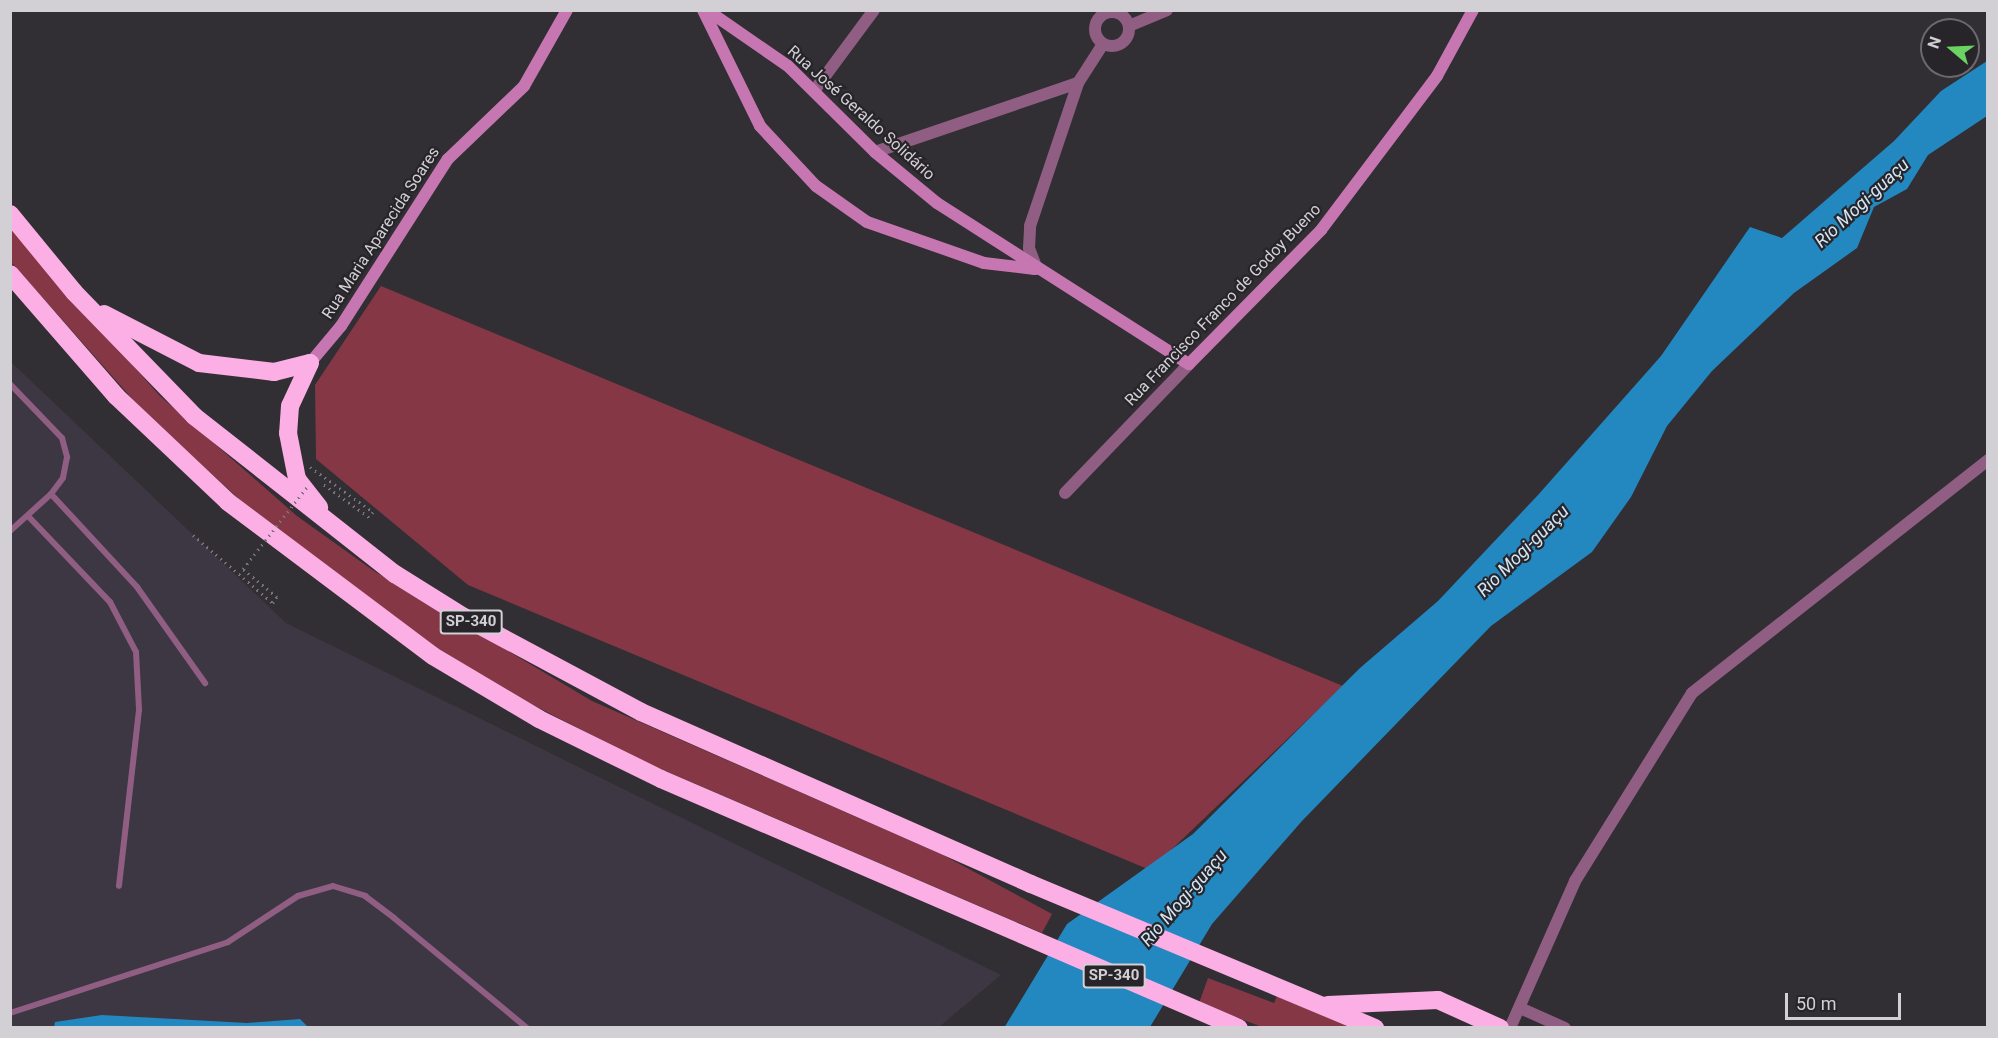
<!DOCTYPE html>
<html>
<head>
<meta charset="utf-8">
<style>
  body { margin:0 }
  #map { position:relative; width:1998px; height:1038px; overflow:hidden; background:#312e34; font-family:Roboto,sans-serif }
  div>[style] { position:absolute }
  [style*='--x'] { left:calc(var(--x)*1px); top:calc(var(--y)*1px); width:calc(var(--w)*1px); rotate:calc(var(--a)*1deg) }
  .built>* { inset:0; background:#3c3742 }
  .green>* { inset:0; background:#853746 }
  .water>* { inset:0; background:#2387c0 }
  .path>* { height:3px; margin-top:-1.5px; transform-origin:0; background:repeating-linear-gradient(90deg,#78757b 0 1.5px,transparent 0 6px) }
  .lane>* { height:6px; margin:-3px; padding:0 3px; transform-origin:3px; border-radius:3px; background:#905e82 }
  .street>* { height:12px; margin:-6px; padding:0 6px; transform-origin:6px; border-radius:6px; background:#905e82 }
  .street>.ring { margin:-6px; padding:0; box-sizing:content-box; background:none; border:12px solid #905e82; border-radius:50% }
  .secondary>* { height:12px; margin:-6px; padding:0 6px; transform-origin:6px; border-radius:6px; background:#c676b0 }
  .highway>* { height:18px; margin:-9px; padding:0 9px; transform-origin:9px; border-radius:9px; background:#fbafe5 }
  .path-bridge>* { height:3px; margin-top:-1.5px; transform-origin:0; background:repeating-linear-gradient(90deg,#78757b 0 1.5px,transparent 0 6px) }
  span { translate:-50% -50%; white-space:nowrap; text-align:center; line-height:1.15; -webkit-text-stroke:4.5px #27252a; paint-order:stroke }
  .shield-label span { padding:2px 4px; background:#27252a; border:2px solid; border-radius:4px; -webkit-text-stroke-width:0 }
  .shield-label { font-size:15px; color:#d2d0d4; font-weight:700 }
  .street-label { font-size:16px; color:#d2d0d4 }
  .water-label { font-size:18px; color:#d1e6f6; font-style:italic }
  .frame { position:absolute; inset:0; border:12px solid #d2d0d4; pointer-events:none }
  .north { position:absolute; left:1920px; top:18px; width:60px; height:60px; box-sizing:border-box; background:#27252a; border:2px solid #6b696e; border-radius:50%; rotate:289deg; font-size:16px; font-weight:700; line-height:24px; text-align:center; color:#d2d0d4 }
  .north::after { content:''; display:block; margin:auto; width:21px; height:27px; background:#6bd363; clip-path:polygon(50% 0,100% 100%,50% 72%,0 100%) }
  .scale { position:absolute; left:1785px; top:993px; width:116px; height:27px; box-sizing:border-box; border:3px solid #d2d0d4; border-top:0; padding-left:8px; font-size:18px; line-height:21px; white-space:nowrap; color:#d2d0d4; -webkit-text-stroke:4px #27252a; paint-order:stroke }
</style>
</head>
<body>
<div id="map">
  <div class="built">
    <i style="clip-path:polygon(10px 361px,286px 623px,1001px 975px,939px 1027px,11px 1027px)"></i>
  </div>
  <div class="green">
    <i style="clip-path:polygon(10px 228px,160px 396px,297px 516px,374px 571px,592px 701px,943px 855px,1052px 914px,1042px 933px,640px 760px,504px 690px,426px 641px,251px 510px,144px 412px,11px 262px)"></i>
    <i style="clip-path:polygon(381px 286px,1343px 686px,1150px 870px,468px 585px,316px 459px,315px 385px)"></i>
    <i style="clip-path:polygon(1208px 978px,1274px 1003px,1277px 996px,1355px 1027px,1262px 1027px,1199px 1003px)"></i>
  </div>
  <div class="water">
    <i style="clip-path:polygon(1987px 61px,1987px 116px,1928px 155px,1907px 189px,1874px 207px,1857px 248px,1794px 293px,1712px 371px,1667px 426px,1631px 497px,1592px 552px,1491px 626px,1302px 821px,1212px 924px,1150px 1027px,1004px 1028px,1067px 924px,1193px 834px,1360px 668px,1438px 601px,1538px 495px,1661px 356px,1750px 227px,1782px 238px,1894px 141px,1941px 91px)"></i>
    <i style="clip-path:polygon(102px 1015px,247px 1023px,300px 1019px,308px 1027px,54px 1027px,55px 1022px)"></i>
  </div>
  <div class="path">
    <i style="--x:310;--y:467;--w:77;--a:35.5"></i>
    <i style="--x:373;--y:512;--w:6;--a:129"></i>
    <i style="--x:369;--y:517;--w:57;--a:-144.3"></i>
    <i style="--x:193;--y:535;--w:105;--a:40.4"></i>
    <i style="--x:273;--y:603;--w:7;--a:-56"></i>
    <i style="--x:277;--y:597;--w:44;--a:-140.5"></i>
  </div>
  <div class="lane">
    <i style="--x:10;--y:384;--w:75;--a:46.1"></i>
    <i style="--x:62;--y:438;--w:20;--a:75"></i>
    <i style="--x:67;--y:457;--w:21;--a:101"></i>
    <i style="--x:63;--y:478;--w:20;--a:127"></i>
    <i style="--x:51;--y:494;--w:55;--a:137.9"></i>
    <i style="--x:51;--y:494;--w:127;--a:47.2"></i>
    <i style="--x:137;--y:587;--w:118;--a:54.7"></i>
    <i style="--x:28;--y:516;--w:119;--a:46.4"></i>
    <i style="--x:110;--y:602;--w:56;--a:62.5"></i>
    <i style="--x:136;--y:652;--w:58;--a:87"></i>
    <i style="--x:139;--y:710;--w:177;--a:96.5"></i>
    <i style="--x:10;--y:1013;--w:229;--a:-18"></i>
    <i style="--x:228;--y:942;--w:84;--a:-33.3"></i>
    <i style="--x:298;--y:896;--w:36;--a:-16"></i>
    <i style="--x:333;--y:886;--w:34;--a:17"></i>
    <i style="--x:365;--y:896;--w:36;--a:37"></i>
    <i style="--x:394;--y:918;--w:173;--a:39.6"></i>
  </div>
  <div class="street">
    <i class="ring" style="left:1095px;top:12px;width:22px;height:22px"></i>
    <i style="--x:1129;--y:26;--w:41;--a:-22.8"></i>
    <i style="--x:814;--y:91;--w:101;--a:-53.5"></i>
    <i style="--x:875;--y:152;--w:214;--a:-18.8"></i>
    <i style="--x:1037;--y:269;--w:22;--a:-111"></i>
    <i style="--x:1029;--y:248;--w:22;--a:-87"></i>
    <i style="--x:1030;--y:226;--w:151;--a:-71.4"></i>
    <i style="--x:1078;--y:83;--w:46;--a:-57.3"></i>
    <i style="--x:1065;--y:493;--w:179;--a:-46.1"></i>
    <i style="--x:1520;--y:1008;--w:49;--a:24"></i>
    <i style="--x:1510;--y:1028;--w:161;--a:-66.1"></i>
    <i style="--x:1575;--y:881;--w:221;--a:-58.1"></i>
    <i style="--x:1692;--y:693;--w:377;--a:-38.2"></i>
  </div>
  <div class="secondary">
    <i style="--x:703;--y:10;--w:129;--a:63.8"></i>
    <i style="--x:760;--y:126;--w:82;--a:47"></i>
    <i style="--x:816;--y:186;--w:62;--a:35.2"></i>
    <i style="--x:867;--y:222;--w:124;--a:19.3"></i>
    <i style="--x:984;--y:263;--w:51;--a:6.7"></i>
    <i style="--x:707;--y:10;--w:98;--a:34.7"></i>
    <i style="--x:788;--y:66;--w:122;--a:44.7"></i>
    <i style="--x:875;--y:152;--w:80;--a:39.4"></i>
    <i style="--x:937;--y:203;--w:299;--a:32.6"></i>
    <i style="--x:1189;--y:364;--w:188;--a:-45.4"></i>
    <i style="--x:1321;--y:230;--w:193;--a:-53"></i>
    <i style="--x:1437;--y:76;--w:75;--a:-61.4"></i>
    <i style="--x:310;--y:363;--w:48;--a:-50"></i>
    <i style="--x:341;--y:326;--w:198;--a:-57.4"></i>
    <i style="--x:448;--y:159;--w:105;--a:-43.8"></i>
    <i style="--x:524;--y:86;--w:87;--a:-60.5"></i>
  </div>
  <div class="highway">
    <i style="--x:10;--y:214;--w:101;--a:50.6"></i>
    <i style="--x:74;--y:292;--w:173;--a:45.9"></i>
    <i style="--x:194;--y:416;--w:256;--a:38.2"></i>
    <i style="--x:395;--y:574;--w:81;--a:31.9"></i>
    <i style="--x:464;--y:617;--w:201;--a:28.2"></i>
    <i style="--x:641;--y:712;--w:426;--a:23.8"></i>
    <i style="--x:1031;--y:884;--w:373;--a:22.7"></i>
    <i style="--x:10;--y:274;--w:162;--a:49"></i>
    <i style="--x:116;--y:396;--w:154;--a:43.4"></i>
    <i style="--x:228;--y:502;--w:256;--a:36.9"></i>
    <i style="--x:433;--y:656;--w:123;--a:30.7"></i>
    <i style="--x:539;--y:719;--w:136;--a:26.2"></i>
    <i style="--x:661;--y:779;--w:629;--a:23.31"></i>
    <i style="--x:104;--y:314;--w:107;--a:27.3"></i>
    <i style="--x:199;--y:363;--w:76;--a:6.8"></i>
    <i style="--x:274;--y:372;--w:37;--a:-14"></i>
    <i style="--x:310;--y:363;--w:47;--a:114.9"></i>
    <i style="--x:290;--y:406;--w:27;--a:94"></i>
    <i style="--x:288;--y:433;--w:47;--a:78.9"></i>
    <i style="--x:297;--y:479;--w:36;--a:52"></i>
    <i style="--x:1328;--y:1005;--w:110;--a:-2.6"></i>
    <i style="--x:1438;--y:1000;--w:68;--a:24.3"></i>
  </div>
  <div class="path-bridge">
    <i style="--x:243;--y:569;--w:104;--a:-52"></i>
  </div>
  <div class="shield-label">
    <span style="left:471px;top:622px">SP-340</span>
    <span style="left:1114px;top:976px">SP-340</span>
  </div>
  <div class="street-label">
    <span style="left:861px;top:113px;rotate:42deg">Rua José Geraldo Solidário</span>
    <span style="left:381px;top:233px;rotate:-57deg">Rua Maria Aparecida Soares</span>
    <span style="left:1223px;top:305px;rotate:-46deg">Rua Francisco Franco de Godoy Bueno</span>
  </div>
  <div class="water-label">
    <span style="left:1862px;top:203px;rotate:-43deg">Rio Mogi-guaçu</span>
    <span style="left:1523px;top:551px;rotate:-45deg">Rio Mogi-guaçu</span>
    <span style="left:1184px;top:898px;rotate:-49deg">Rio Mogi-guaçu</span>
  </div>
  <div class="frame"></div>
  <div class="north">N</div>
  <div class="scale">50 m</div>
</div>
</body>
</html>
